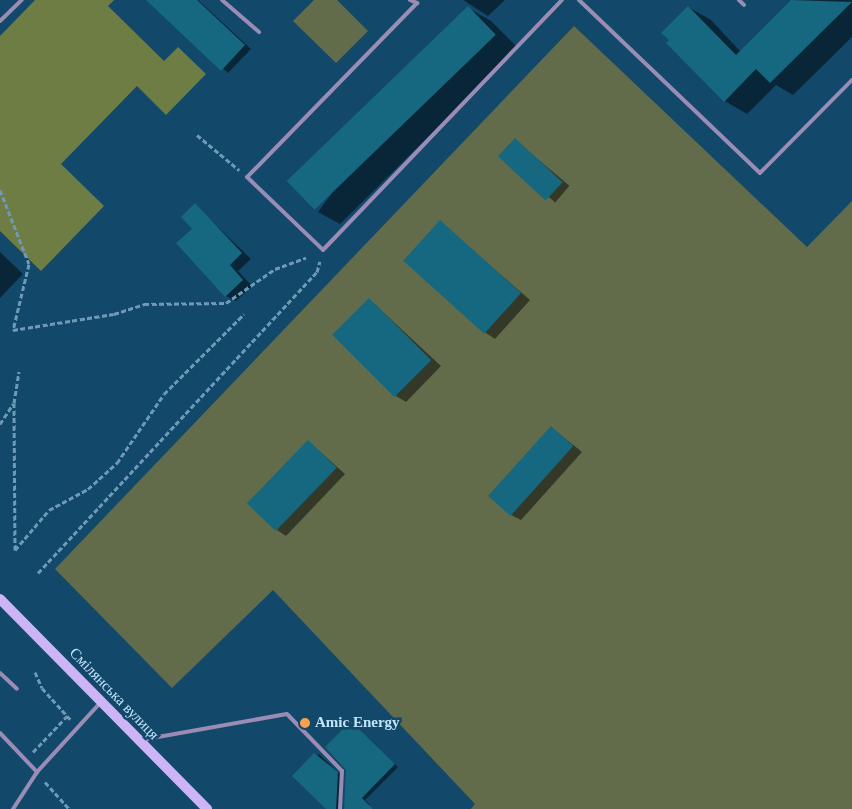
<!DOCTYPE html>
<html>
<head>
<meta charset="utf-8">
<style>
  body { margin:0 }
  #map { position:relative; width:852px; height:809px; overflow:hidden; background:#124869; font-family:"Times New Roman",serif }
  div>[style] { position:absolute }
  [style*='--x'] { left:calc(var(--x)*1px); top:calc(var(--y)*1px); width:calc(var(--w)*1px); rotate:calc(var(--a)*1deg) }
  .green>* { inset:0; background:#626c4a }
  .forest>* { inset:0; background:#6e7d44 }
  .shadow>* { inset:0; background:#0007; transform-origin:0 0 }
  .building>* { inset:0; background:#15687f; transform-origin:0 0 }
  .path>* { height:3px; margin-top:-1.5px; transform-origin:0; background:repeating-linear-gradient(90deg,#6f9ab7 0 5px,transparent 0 7.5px) }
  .service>* { height:4px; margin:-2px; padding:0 2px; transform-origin:2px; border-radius:2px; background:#9b8cb6 }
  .secondary>* { height:10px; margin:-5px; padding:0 5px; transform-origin:5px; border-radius:5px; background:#cdb4f7 }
  .dots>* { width:14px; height:14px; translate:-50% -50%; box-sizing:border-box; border:2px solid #124869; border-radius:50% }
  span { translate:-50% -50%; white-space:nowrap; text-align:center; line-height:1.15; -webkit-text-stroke:5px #124869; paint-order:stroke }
  .street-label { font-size:15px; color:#c3e4fd }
  .poi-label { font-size:15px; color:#c3e4fd; font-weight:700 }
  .left { translate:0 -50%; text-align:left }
</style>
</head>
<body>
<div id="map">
  <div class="green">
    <i style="clip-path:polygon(314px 0,337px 0,368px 31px,336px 63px,293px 21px)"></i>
    <i style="clip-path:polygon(574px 26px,807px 247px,852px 201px,852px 809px,471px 809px,475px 804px,273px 590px,172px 688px,55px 569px)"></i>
  </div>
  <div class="forest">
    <i style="clip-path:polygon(35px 0,114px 0,108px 6px,164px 61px,178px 47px,206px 74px,166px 115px,137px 86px,61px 164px,104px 206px,41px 271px,0 231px,0 36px)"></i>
  </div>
  <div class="shadow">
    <i style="clip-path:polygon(148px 0,198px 0,251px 49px,228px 73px)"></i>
    <i style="clip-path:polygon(463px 0,505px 0,488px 16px)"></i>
    <i style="clip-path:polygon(793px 0,852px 0,852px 37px,793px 95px,776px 85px,747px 114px,725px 101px,688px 7px,711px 20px,741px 52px)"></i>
    <i style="clip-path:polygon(468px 8px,491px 21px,518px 48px,340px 224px,318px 212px)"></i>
    <i style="left:515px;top:140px;width:71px;height:22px;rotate:40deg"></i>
    <i style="clip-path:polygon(195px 205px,251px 259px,238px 271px,252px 286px,236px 301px,226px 296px)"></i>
    <i style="clip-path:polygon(440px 222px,530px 300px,495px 339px,486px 333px)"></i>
    <i style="clip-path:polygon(0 252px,23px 274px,0 298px)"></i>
    <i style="clip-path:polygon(369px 299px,441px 366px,406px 402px,396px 396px)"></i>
    <i style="clip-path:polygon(552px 428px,582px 452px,521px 520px,511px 515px)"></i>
    <i style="clip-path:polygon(308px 441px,345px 474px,286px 536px,277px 530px)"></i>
    <i style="clip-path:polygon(355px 725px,398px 767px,365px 800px,370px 805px,366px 809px,344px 809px)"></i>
    <i style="clip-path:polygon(319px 754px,342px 776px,340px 809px,327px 809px,294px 776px)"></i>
  </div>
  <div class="building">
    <i style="clip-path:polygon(146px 0,197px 0,245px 45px,221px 71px)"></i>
    <i style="clip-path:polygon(791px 0,852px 2px,770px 83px,756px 69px,724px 102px,666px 43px,669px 40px,661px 33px,688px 6px,736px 55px)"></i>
    <i style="left:468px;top:6px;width:40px;height:252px;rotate:46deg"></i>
    <i style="left:515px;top:138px;width:65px;height:25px;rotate:43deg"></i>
    <i style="clip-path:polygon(195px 203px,242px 253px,230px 265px,243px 280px,225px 297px,176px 243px,192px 229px,181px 217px)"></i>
    <i style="left:440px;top:220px;width:109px;height:55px;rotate:42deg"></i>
    <i style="left:369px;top:298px;width:88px;height:52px;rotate:45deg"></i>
    <i style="left:551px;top:426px;width:30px;height:94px;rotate:42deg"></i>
    <i style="left:308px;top:440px;width:40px;height:88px;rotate:44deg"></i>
    <i style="clip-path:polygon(351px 721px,395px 764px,362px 798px,373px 809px,344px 809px,346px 770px,325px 747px)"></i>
    <i style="clip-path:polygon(314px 753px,338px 772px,336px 809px,326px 809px,292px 776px)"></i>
  </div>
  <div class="path">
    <i style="--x:197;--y:135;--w:55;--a:39.8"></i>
    <i style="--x:0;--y:190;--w:79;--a:68.6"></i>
    <i style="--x:29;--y:264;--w:68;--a:103.6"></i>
    <i style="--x:13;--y:330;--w:102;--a:-9"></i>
    <i style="--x:114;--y:314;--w:32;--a:-18"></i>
    <i style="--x:144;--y:304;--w:82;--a:-0.7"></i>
    <i style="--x:226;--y:303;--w:60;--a:-34.8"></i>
    <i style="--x:275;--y:269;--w:33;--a:-20"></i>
    <i style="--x:0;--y:424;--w:24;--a:-57"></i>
    <i style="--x:15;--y:550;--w:52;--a:-49.6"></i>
    <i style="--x:49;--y:510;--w:44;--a:-28.3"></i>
    <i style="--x:88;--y:489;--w:39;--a:-42"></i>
    <i style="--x:117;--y:463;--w:83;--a:-55.7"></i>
    <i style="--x:164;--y:394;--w:113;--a:-45"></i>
    <i style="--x:15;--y:550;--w:147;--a:-90.4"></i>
    <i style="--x:14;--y:403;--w:32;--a:-81"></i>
    <i style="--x:38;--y:573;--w:410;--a:-47.2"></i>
    <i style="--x:317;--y:272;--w:11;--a:-75"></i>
    <i style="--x:35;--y:672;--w:17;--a:66"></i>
    <i style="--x:42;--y:688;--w:42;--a:47.9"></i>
    <i style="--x:33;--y:752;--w:50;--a:-46.6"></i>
    <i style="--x:45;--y:782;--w:36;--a:48"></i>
  </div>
  <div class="service">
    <i style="--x:222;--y:0;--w:49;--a:40.9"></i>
    <i style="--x:410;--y:0;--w:8;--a:23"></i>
    <i style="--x:417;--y:3;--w:243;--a:134.3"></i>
    <i style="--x:247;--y:177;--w:105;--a:43.8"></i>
    <i style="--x:323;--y:250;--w:346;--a:-46.3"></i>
    <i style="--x:579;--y:0;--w:250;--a:43.7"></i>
    <i style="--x:760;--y:173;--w:131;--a:-45.3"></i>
    <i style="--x:739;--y:0;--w:7;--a:45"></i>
    <i style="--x:0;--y:21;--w:30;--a:-44"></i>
    <i style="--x:0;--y:673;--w:23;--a:43"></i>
    <i style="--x:0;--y:733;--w:54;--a:46.5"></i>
    <i style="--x:141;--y:740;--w:148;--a:-10.1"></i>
    <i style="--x:287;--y:714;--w:79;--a:46"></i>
    <i style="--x:342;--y:771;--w:38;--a:93"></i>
    <i style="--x:13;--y:809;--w:44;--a:-57"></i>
    <i style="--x:37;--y:772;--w:95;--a:-47.6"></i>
  </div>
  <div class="secondary">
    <i style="--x:0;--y:599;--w:295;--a:45.4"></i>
  </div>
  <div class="dots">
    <i style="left:305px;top:723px;background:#f9a04c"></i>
  </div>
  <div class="street-label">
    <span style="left:114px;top:694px;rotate:46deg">Смілянська вулиця</span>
  </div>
  <div class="poi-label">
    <span class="left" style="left:315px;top:723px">Amic Energy</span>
  </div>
</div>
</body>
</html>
